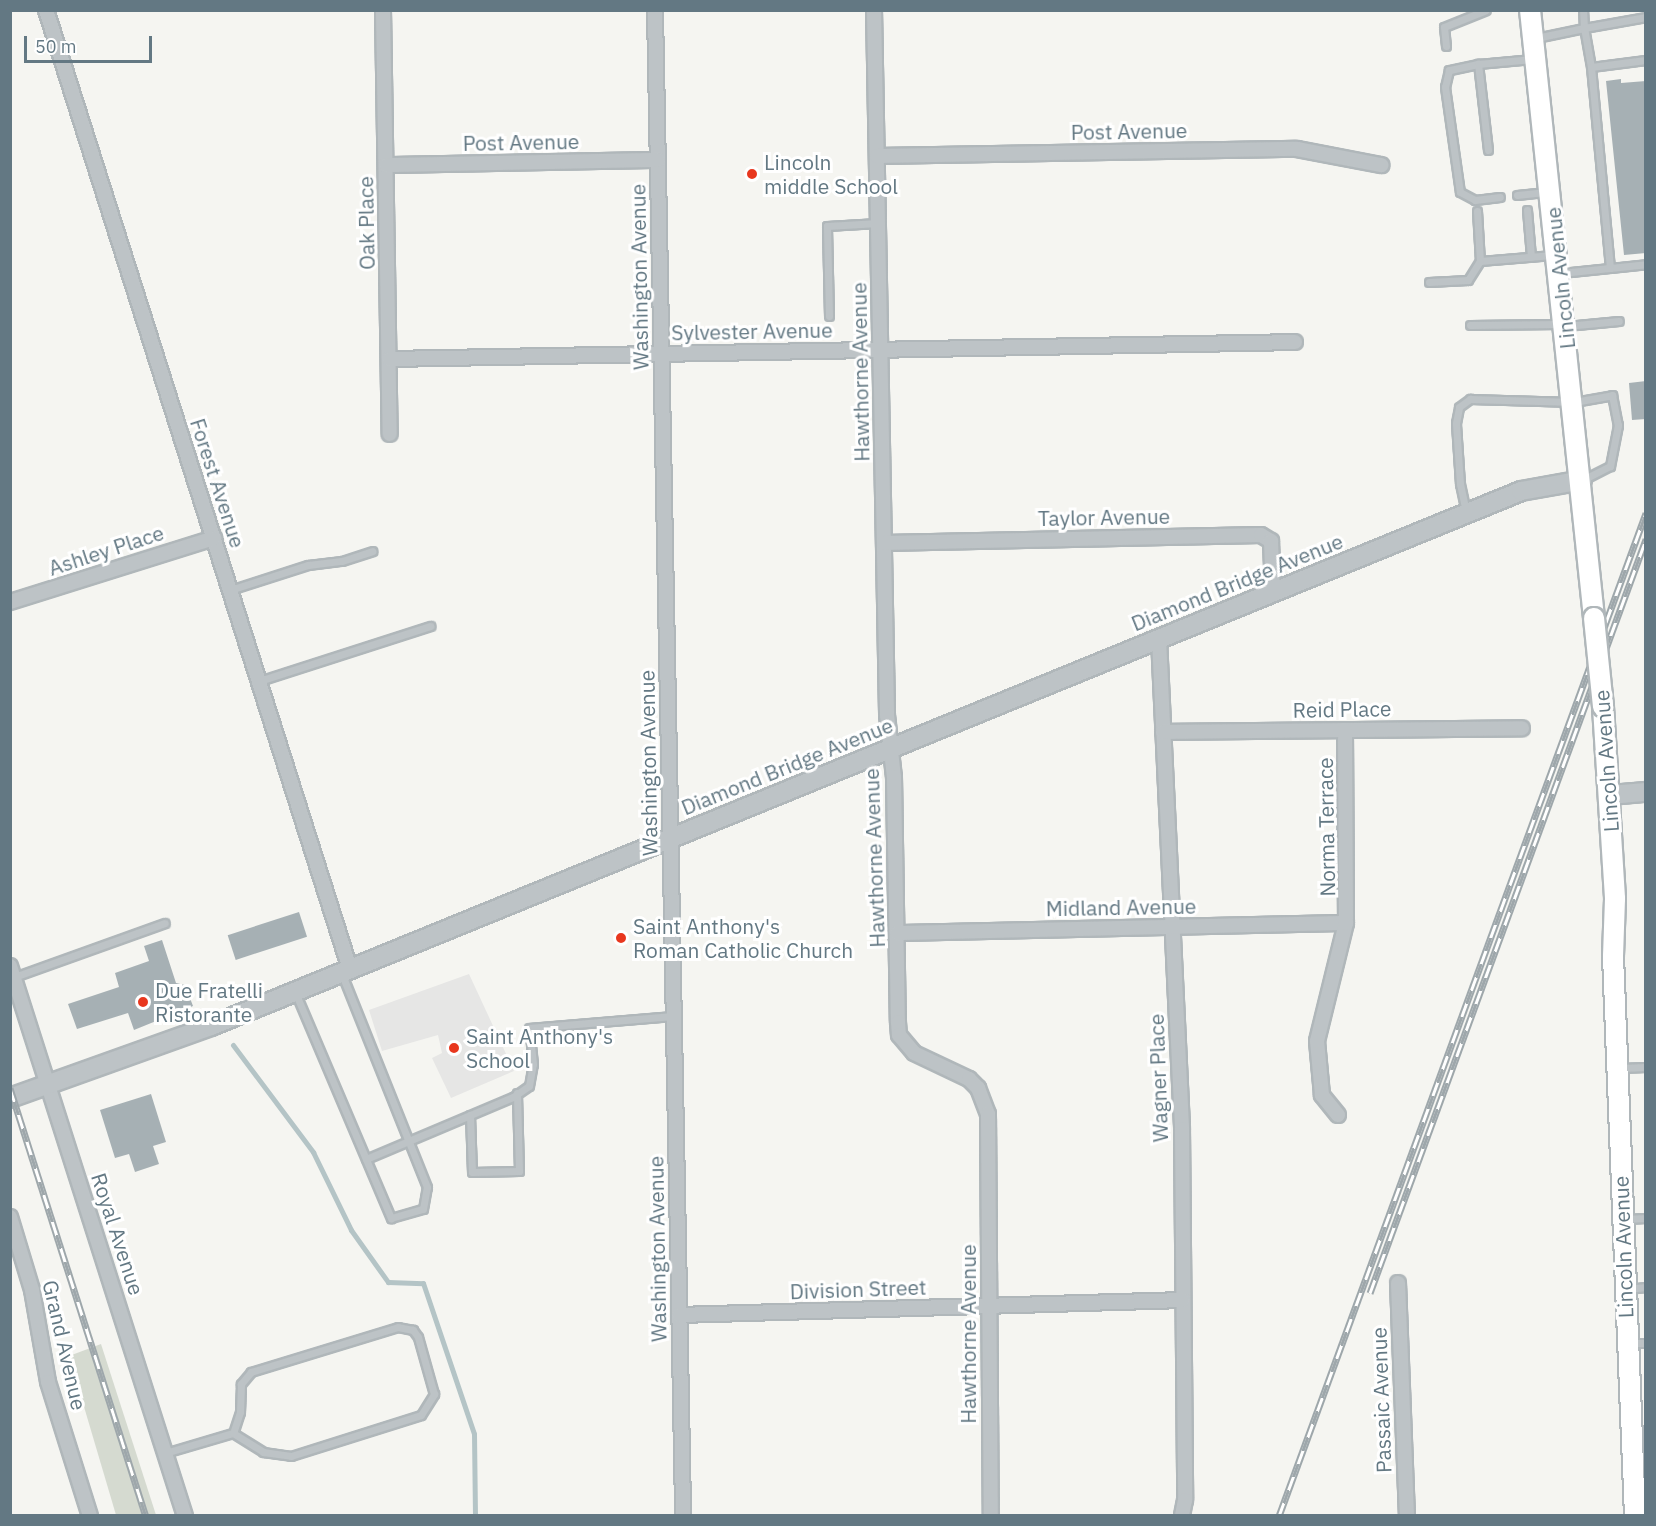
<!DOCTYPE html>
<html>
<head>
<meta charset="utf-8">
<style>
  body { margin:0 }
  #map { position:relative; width:1656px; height:1526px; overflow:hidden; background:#f5f5f1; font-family:"IBM Plex Sans",sans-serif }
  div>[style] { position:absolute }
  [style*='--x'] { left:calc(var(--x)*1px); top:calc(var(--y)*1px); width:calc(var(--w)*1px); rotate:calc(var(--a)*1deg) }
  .built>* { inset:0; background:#e6e6e5 }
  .green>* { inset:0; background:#d5dad0 }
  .stream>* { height:5px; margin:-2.5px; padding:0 2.5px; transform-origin:2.5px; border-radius:2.5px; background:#b4c4c6 }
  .building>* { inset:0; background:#a6b0b4; transform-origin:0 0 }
  .roads { filter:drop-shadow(2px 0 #b0b7ba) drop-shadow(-2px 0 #b0b7ba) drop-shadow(0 2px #b0b7ba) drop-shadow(0 -2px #b0b7ba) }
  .service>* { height:7px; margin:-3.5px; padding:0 3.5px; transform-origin:3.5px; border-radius:3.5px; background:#bdc3c6 }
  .minor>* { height:14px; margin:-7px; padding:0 7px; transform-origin:7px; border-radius:7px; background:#bdc3c6 }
  .tertiary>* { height:18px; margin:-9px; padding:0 9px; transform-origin:9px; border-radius:9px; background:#bdc3c6 }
  .secondary>* { height:20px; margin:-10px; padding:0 10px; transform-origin:10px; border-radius:10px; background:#fff }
  .rail>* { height:7px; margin-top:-3.5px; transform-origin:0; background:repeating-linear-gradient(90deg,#fff 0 14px,#9ea7ab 0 28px); box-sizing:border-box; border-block:2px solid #9ea7ab }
  .bridges { filter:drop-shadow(2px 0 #b0b7ba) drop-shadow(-2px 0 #b0b7ba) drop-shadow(0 2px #b0b7ba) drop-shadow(0 -2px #b0b7ba) }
  .secondary-bridge>* { height:20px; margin:-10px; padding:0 10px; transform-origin:10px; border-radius:10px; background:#fff }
  .dots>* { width:16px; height:16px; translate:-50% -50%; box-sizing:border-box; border:3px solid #fff; border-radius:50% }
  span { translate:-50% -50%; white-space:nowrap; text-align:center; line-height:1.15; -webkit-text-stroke:6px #fff; paint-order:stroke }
  .street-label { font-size:21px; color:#637883 }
  .poi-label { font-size:21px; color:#637883 }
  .left { translate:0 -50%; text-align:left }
  .frame { position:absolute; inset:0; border:12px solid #637883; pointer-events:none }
  .scale { position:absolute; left:24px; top:36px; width:128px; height:27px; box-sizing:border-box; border:3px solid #637883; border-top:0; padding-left:8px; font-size:18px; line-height:21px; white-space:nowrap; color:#637883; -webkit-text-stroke:4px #fff; paint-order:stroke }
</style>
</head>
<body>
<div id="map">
  <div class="built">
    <i style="clip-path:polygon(469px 974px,514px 1071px,451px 1098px,432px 1058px,442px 1053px,438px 1035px,382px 1051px,369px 1010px)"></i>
  </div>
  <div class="green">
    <i style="clip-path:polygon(101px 1344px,156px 1515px,116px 1515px,69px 1356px)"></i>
  </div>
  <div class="stream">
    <i style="--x:233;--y:1045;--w:134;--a:53.2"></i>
    <i style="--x:313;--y:1152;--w:87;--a:64"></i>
    <i style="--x:351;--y:1230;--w:64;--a:54.6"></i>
    <i style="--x:388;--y:1282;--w:35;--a:2"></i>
    <i style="--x:423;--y:1283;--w:159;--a:71.3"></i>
    <i style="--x:474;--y:1434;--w:82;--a:89.3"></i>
  </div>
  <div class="building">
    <i style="clip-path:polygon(1621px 79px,1621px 83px,1646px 81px,1646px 253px,1624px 255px,1606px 81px)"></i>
    <i style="clip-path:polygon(1646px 381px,1646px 419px,1632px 420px,1629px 383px)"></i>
    <i style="left:299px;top:912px;width:26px;height:75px;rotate:72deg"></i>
    <i style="clip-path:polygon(162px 940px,176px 983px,185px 985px,193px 1006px,134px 1030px,128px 1013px,77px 1029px,68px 1004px,119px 987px,115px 973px,149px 961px,144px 946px)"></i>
    <i style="clip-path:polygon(151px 1094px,166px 1142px,153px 1146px,159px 1164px,135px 1172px,129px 1154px,115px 1158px,100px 1110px)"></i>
  </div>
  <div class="roads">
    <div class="service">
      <i style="--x:1536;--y:38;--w:49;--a:-11.8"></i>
      <i style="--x:1584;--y:28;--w:18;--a:-93"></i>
      <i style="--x:1446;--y:46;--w:19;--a:-96"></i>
      <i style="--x:1444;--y:27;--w:45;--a:-22"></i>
      <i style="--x:1478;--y:64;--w:30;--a:168"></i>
      <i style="--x:1449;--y:70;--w:17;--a:103"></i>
      <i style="--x:1445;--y:87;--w:106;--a:81.9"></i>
      <i style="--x:1460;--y:192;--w:17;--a:28"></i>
      <i style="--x:1475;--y:200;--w:25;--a:-7"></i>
      <i style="--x:1591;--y:67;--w:40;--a:-100"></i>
      <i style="--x:1584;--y:28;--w:63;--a:-10.1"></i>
      <i style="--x:1488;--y:150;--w:87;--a:-96.6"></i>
      <i style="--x:1478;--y:64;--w:55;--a:-5.2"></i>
      <i style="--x:1517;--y:195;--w:30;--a:-6"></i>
      <i style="--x:1527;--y:210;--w:47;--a:85.1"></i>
      <i style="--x:1477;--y:211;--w:50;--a:86.6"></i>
      <i style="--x:1480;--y:261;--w:73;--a:-4.7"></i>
      <i style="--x:1610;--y:268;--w:36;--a:-6"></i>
      <i style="--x:1561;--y:273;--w:49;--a:-5.8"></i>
      <i style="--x:1610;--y:268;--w:202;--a:-95.4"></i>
      <i style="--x:1591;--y:67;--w:55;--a:-7.3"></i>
      <i style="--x:1429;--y:282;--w:39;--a:-3"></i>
      <i style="--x:1468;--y:280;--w:22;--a:-58"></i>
      <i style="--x:829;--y:316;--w:90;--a:-91.3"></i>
      <i style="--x:827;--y:226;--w:51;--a:-3.4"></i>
      <i style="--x:1470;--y:325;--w:90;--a:-0.6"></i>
      <i style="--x:1566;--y:326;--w:53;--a:-5.4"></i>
      <i style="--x:1466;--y:512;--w:29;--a:-102"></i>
      <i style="--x:1460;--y:484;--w:61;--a:-93.8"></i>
      <i style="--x:1456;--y:423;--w:16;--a:-79"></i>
      <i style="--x:1459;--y:407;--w:14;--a:-36"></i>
      <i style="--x:1470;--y:399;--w:104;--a:1.7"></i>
      <i style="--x:1574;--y:402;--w:39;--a:-10"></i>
      <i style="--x:1612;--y:395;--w:31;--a:79"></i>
      <i style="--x:1618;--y:425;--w:42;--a:101"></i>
      <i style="--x:1610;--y:466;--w:29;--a:153"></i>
      <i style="--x:230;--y:590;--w:82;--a:-17.8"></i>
      <i style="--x:308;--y:565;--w:34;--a:-7"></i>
      <i style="--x:342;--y:561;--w:32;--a:-18"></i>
      <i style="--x:259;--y:681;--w:180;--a:-17.8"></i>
      <i style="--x:14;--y:977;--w:160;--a:-19.7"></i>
      <i style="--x:295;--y:992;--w:246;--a:67"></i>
      <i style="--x:391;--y:1218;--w:33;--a:-16"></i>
      <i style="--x:423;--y:1209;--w:22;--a:-80"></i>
      <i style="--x:427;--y:1187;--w:229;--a:-111.8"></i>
      <i style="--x:1620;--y:1068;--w:26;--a:-2"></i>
      <i style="--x:470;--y:1115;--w:57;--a:88"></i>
      <i style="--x:472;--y:1172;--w:47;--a:-1.2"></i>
      <i style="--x:519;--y:1171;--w:78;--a:-91.5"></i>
      <i style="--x:366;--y:1159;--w:160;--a:-22.9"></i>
      <i style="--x:513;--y:1097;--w:19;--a:-35"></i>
      <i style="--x:529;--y:1086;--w:22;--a:-80"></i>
      <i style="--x:533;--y:1064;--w:36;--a:-96"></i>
      <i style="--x:529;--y:1028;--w:144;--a:-4.8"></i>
      <i style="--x:1625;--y:1219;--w:21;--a:-3"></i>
      <i style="--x:1627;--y:1289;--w:19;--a:-6"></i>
      <i style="--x:1630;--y:1343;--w:16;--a:0"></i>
      <i style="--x:165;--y:1453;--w:71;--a:-16.4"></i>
      <i style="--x:233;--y:1433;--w:36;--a:32"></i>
      <i style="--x:263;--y:1452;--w:28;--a:8"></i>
      <i style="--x:291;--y:1456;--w:136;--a:-17.5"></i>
      <i style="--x:421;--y:1415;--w:25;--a:-58"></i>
      <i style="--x:434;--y:1394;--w:59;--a:-105.7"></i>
      <i style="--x:418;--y:1337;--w:9;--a:-126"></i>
      <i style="--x:413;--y:1330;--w:15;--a:-169"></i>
      <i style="--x:398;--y:1327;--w:154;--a:163"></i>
      <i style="--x:251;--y:1372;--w:16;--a:130"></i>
      <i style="--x:241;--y:1384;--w:28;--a:92"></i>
      <i style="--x:240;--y:1412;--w:22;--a:108"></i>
    </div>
    <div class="minor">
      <i style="--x:46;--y:10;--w:1006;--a:72.41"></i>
      <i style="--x:383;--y:10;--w:424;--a:89.1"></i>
      <i style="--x:655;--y:10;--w:1506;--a:88.93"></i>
      <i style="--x:874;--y:10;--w:705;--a:88.94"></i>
      <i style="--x:887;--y:715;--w:62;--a:83.6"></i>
      <i style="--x:894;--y:777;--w:245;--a:89.1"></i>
      <i style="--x:898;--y:1022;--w:13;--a:86"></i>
      <i style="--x:899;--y:1035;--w:23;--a:50"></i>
      <i style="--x:914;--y:1053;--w:61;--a:25.3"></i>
      <i style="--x:969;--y:1079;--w:13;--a:45"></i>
      <i style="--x:978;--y:1088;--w:28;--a:69"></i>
      <i style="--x:988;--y:1114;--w:402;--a:89.6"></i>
      <i style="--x:877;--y:156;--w:420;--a:-1"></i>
      <i style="--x:1297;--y:149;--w:86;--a:10.8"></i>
      <i style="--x:386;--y:165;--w:272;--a:-1.1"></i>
      <i style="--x:389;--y:359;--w:906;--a:-1.07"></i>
      <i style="--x:884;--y:543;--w:377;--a:-1.2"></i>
      <i style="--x:1261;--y:535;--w:12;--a:31"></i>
      <i style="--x:1271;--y:541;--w:51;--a:87.8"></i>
      <i style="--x:10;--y:602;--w:214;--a:-17.4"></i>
      <i style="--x:1159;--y:639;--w:491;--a:87.3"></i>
      <i style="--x:1182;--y:1129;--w:371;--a:89.5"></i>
      <i style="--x:1185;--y:1500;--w:16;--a:101"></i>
      <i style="--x:1163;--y:732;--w:359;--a:-0.6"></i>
      <i style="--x:897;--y:933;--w:449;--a:-1.3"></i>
      <i style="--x:10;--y:966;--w:577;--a:72.35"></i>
      <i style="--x:1338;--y:1115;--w:26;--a:-129"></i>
      <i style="--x:1322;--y:1095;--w:54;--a:-95.3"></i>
      <i style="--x:1317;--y:1041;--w:122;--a:-76.2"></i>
      <i style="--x:1346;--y:923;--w:193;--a:-90.3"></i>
      <i style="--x:10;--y:1217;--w:76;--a:73.2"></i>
      <i style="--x:32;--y:1290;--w:93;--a:80.1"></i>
      <i style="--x:48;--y:1382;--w:140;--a:72.6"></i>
      <i style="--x:1398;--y:1283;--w:233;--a:87.8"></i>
      <i style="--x:679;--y:1315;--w:504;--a:-1.7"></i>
    </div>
    <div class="tertiary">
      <i style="--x:1610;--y:795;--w:36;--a:-5"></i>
      <i style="--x:10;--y:1098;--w:214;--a:-19.7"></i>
      <i style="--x:211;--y:1026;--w:1415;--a:-22.21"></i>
      <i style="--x:1521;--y:491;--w:62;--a:-10.2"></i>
    </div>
    <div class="secondary">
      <i style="--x:1530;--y:10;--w:611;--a:83.99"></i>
      <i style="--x:1603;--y:707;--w:192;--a:86.4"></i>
      <i style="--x:1615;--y:899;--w:57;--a:92"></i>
      <i style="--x:1613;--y:956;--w:560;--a:87.75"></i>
    </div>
  </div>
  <div class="rail">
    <i style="--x:10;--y:1088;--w:449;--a:72.4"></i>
    <i style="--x:1370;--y:1293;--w:803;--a:-69.89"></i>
    <i style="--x:1279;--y:1516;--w:1068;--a:-69.9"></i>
  </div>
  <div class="bridges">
    <div class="secondary-bridge">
      <i style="--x:1594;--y:618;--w:89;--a:84.2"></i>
    </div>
  </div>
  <div class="dots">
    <i style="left:752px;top:174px;background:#e8371e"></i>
    <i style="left:621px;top:938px;background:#e8371e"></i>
    <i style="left:143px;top:1002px;background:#e8371e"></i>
    <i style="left:454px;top:1048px;background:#e8371e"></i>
  </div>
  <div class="street-label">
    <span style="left:1129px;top:131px;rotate:-1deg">Post Avenue</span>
    <span style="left:521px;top:142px;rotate:-1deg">Post Avenue</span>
    <span style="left:366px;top:223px;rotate:-91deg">Oak Place</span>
    <span style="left:639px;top:277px;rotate:-91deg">Washington Avenue</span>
    <span style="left:1560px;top:278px;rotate:-96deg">Lincoln Avenue</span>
    <span style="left:752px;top:331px;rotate:-1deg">Sylvester Avenue</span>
    <span style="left:860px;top:372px;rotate:-91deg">Hawthorne Avenue</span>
    <span style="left:218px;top:483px;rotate:72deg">Forest Avenue</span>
    <span style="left:1104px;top:517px;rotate:-1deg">Taylor Avenue</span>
    <span style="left:106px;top:550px;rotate:-18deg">Ashley Place</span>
    <span style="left:1237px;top:582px;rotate:-22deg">Diamond Bridge Avenue</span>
    <span style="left:1342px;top:709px;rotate:-1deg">Reid Place</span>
    <span style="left:1606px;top:761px;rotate:-94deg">Lincoln Avenue</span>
    <span style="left:648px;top:763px;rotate:-91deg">Washington Avenue</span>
    <span style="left:787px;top:766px;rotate:-22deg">Diamond Bridge Avenue</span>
    <span style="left:1326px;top:827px;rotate:-91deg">Norma Terrace</span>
    <span style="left:874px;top:858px;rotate:-92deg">Hawthorne Avenue</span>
    <span style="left:1121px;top:907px;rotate:-1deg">Midland Avenue</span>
    <span style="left:1158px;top:1078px;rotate:-92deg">Wagner Place</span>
    <span style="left:118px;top:1234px;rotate:72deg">Royal Avenue</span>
    <span style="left:1623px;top:1247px;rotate:-92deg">Lincoln Avenue</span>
    <span style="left:657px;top:1249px;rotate:-91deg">Washington Avenue</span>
    <span style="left:858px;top:1289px;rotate:-2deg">Division Street</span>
    <span style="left:968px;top:1334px;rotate:-90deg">Hawthorne Avenue</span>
    <span style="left:65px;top:1345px;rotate:77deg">Grand Avenue</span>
    <span style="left:1381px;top:1400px;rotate:-92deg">Passaic Avenue</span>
  </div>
  <div class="poi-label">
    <span class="left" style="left:764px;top:174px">Lincoln<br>middle School</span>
    <span class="left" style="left:633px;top:938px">Saint Anthony's<br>Roman Catholic Church</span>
    <span class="left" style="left:155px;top:1002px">Due Fratelli<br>Ristorante</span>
    <span class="left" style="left:466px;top:1048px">Saint Anthony's<br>School</span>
  </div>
  <div class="frame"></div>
  <div class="scale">50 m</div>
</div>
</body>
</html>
